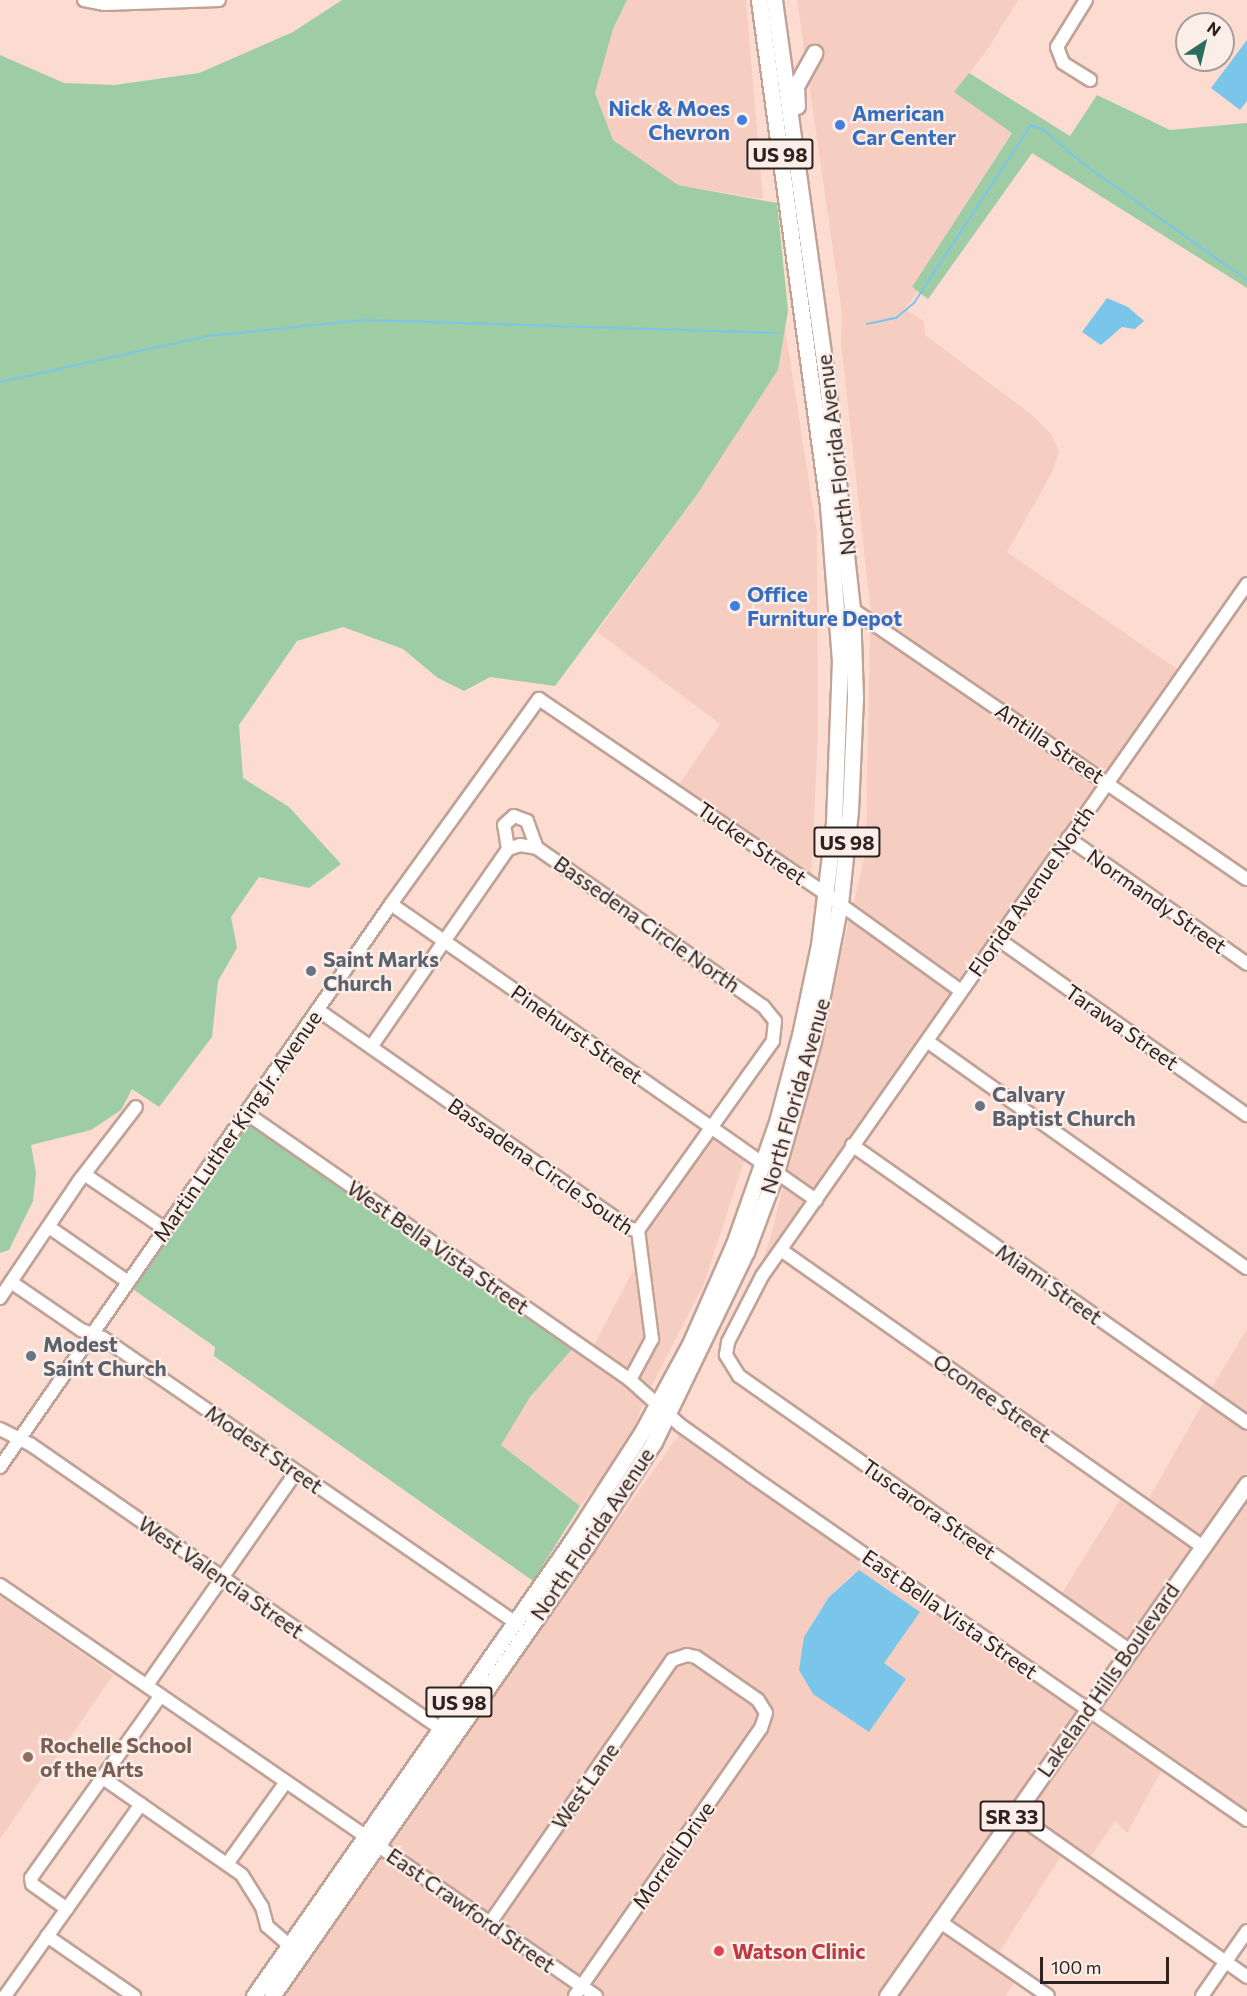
<!DOCTYPE html>
<html>
<head>
<meta charset="utf-8">
<style>
  body { margin:0 }
  #map { position:relative; width:1247px; height:1996px; overflow:hidden; background:#fcdcd0; font-family:Commissioner,sans-serif }
  div>[style] { position:absolute }
  [style*='--x'] { left:calc(var(--x)*1px); top:calc(var(--y)*1px); width:calc(var(--w)*1px); rotate:calc(var(--a)*1deg) }
  .built>* { inset:0; background:#f6cec1; transform-origin:0 0 }
  .green>* { inset:0; background:#9dcca5 }
  .water>* { inset:0; background:#7ac5ea }
  .stream>* { height:2px; margin:-1px; padding:0 1px; transform-origin:1px; border-radius:1px; background:#7ac5ea }
  .roads { filter:drop-shadow(2px 0 #c0a297) drop-shadow(-2px 0 #c0a297) drop-shadow(0 2px #c0a297) drop-shadow(0 -2px #c0a297) }
  .minor>* { height:12px; margin:-6px; padding:0 6px; transform-origin:6px; border-radius:6px; background:#fff }
  .major>* { height:15px; margin:-7.5px; padding:0 7.5px; transform-origin:7.5px; border-radius:7.5px; background:#fff }
  .dots>* { width:16px; height:16px; translate:-50% -50%; box-sizing:border-box; border:3px solid #fbeee9; border-radius:50% }
  span { translate:-50% -50%; white-space:nowrap; text-align:center; line-height:1.15; -webkit-text-stroke:4.5px #fbeee9; paint-order:stroke }
  .shield-label span { padding:2px 4px; background:#fbeee9; border:2px solid; border-radius:4px; -webkit-text-stroke-width:0 }
  .shield-label { font-size:20px; color:#2e221e; font-weight:700 }
  .shop-label { font-size:21px; color:#366cbe; font-weight:700 }
  .right { translate:-100% -50%; text-align:right }
  .left { translate:0 -50%; text-align:left }
  .street-label { font-size:21px; color:#2e221e }
  .worship-label { font-size:21px; color:#5b616d; font-weight:700 }
  .education-label { font-size:21px; color:#785e54; font-weight:700 }
  .health-label { font-size:21px; color:#be3a42; font-weight:700 }
  .north { position:absolute; left:1175px; top:12px; width:60px; height:60px; box-sizing:border-box; background:#fbeee9; border:2px solid #a99c98; border-radius:50%; rotate:35deg; font-size:16px; font-weight:700; line-height:24px; text-align:center; color:#2e221e }
  .north::after { content:''; display:block; margin:auto; width:21px; height:27px; background:#2a6d5f; clip-path:polygon(50% 0,100% 100%,50% 72%,0 100%) }
  .scale { position:absolute; left:1040px; top:1957px; width:129px; height:27px; box-sizing:border-box; border:3px solid #2e221e; border-top:0; padding-left:8px; font-size:18px; line-height:21px; white-space:nowrap; color:#2e221e; -webkit-text-stroke:4px #fbeee9; paint-order:stroke }
</style>
</head>
<body>
<div id="map">
  <div class="built">
    <i style="clip-path:polygon(627px 0,746px 0,763px 199px,678px 185px,613px 140px,595px 93px,613px 29px)"></i>
    <i style="clip-path:polygon(797px 0,1018px 0,985px 53px,954px 92px,1012px 132px,912px 287px,918px 292px,904px 309px,924px 321px,925px 335px,1031px 414px,1051px 434px,1059px 451px,1053px 471px,1007px 552px,1180px 671px,1105px 776px,871px 614px,841px 343px,842px 313px)"></i>
    <i style="clip-path:polygon(785px 327px,817px 533px,818px 736px,811px 877px,678px 786px,720px 724px,597px 632px,696px 496px,778px 370px)"></i>
    <i style="clip-path:polygon(870px 626px,1099px 784px,960px 985px,853px 907px,866px 850px)"></i>
    <i style="clip-path:polygon(850px 917px,954px 993px,815px 1193px,787px 1173px)"></i>
    <i style="clip-path:polygon(713px 1135px,745px 1158px,704px 1284px,650px 1389px,636px 1379px,656px 1340px,657px 1323px,643px 1232px)"></i>
    <i style="clip-path:polygon(784px 1183px,809px 1201px,755px 1280px,770px 1239px)"></i>
    <i style="clip-path:polygon(635px 1244px,647px 1338px,629px 1374px,592px 1349px,635px 1267px)"></i>
    <i style="clip-path:polygon(1247px 1329px,1247px 1417px,1210px 1391px)"></i>
    <i style="clip-path:polygon(573px 1348px,645px 1398px,627px 1446px,580px 1506px,500px 1445px,530px 1397px)"></i>
    <i style="clip-path:polygon(1205px 1399px,1247px 1429px,1247px 1476px,1202px 1540px,1147px 1502px)"></i>
    <i style="clip-path:polygon(evenodd,681px 1432px,1080px 1711px,882px 1996px,605px 1996px,588px 1984px,770px 1721px,771px 1708px,761px 1696px,687px 1650px,670px 1656px,490px 1917px,385px 1845px,681px 1432px,853px 1574px,884px 1663px,906px 1679px,813px 1694px,799px 1669px,829px 1597px,853px 1574px)"></i>
    <i style="clip-path:polygon(1247px 1492px,1247px 1814px,1093px 1708px)"></i>
    <i style="left:1120px;top:1500px;width:91px;height:112px;rotate:32deg"></i>
    <i style="clip-path:polygon(0 1596px,113px 1675px,0 1839px)"></i>
    <i style="clip-path:polygon(686px 1660px,758px 1708px,761px 1718px,580px 1979px,497px 1922px,675px 1663px)"></i>
    <i style="clip-path:polygon(1087px 1716px,1163px 1768px,1127px 1833px,1115px 1821px,1089px 1859px,1021px 1811px)"></i>
    <i style="clip-path:polygon(1015px 1819px,1083px 1868px,1062px 1855px,997px 1955px,946px 1919px)"></i>
    <i style="clip-path:polygon(379px 1853px,575px 1988px,570px 1996px,278px 1996px)"></i>
    <i style="clip-path:polygon(940px 1927px,992px 1963px,990px 1966px,1016px 1980px,1005px 1996px,893px 1996px)"></i>
  </div>
  <div class="green">
    <i style="clip-path:polygon(342px 0,627px 0,613px 29px,595px 93px,613px 140px,678px 185px,777px 203px,788px 311px,778px 370px,696px 496px,555px 686px,490px 677px,464px 691px,438px 678px,403px 649px,343px 627px,297px 641px,239px 725px,243px 778px,289px 807px,341px 864px,309px 888px,259px 877px,231px 917px,237px 948px,218px 981px,212px 1037px,159px 1107px,132px 1089px,121px 1110px,91px 1130px,31px 1145px,36px 1173px,33px 1201px,9px 1250px,0 1253px,0 55px,64px 83px,115px 85px,199px 73px,293px 32px)"></i>
    <i style="clip-path:polygon(969px 73px,1070px 136px,1097px 95px,1170px 130px,1247px 123px,1247px 288px,1032px 153px,928px 299px,912px 287px,1012px 133px,954px 92px)"></i>
    <i style="clip-path:polygon(247px 1119px,573px 1348px,530px 1397px,501px 1445px,580px 1506px,533px 1581px,214px 1356px,215px 1347px,130px 1287px)"></i>
  </div>
  <div class="water">
    <i style="clip-path:polygon(1247px 40px,1247px 101px,1240px 110px,1211px 88px)"></i>
    <i style="clip-path:polygon(1107px 298px,1128px 307px,1144px 321px,1135px 329px,1122px 327px,1101px 345px,1082px 332px)"></i>
    <i style="clip-path:polygon(859px 1570px,920px 1612px,884px 1663px,906px 1679px,869px 1732px,813px 1694px,799px 1670px,804px 1637px,829px 1597px)"></i>
  </div>
  <div class="stream">
    <i style="--x:867;--y:324;--w:30;--a:-12"></i>
    <i style="--x:896;--y:318;--w:23;--a:-40"></i>
    <i style="--x:914;--y:303;--w:213;--a:-56.7"></i>
    <i style="--x:1031;--y:125;--w:14;--a:21"></i>
    <i style="--x:1044;--y:130;--w:45;--a:41.4"></i>
    <i style="--x:1078;--y:160;--w:207;--a:35.4"></i>
    <i style="--x:0;--y:382;--w:213;--a:-12.5"></i>
    <i style="--x:208;--y:336;--w:156;--a:-5.9"></i>
    <i style="--x:363;--y:320;--w:414;--a:1.8"></i>
  </div>
  <div class="roads">
    <div class="minor">
      <i style="--x:84;--y:0;--w:20;--a:11"></i>
      <i style="--x:104;--y:4;--w:115;--a:-2"></i>
      <i style="--x:1086;--y:0;--w:55;--a:121.7"></i>
      <i style="--x:1057;--y:47;--w:17;--a:69"></i>
      <i style="--x:1063;--y:63;--w:32;--a:32"></i>
      <i style="--x:852;--y:609;--w:478;--a:34.4"></i>
      <i style="--x:1068;--y:838;--w:219;--a:35.1"></i>
      <i style="--x:508;--y:849;--w:24;--a:-99"></i>
      <i style="--x:504;--y:825;--w:13;--a:-42"></i>
      <i style="--x:514;--y:816;--w:14;--a:21"></i>
      <i style="--x:527;--y:821;--w:29;--a:70"></i>
      <i style="--x:391;--y:904;--w:452;--a:34.9"></i>
      <i style="--x:998;--y:939;--w:305;--a:35.3"></i>
      <i style="--x:318;--y:1010;--w:382;--a:35"></i>
      <i style="--x:631;--y:1229;--w:7;--a:8"></i>
      <i style="--x:927;--y:1041;--w:392;--a:35.4"></i>
      <i style="--x:371;--y:1047;--w:241;--a:-55.3"></i>
      <i style="--x:508;--y:849;--w:13;--a:-18"></i>
      <i style="--x:520;--y:845;--w:17;--a:10"></i>
      <i style="--x:537;--y:848;--w:276;--a:35"></i>
      <i style="--x:763;--y:1006;--w:19;--a:51"></i>
      <i style="--x:775;--y:1021;--w:20;--a:96"></i>
      <i style="--x:773;--y:1041;--w:232;--a:125.5"></i>
      <i style="--x:246;--y:1113;--w:468;--a:34.8"></i>
      <i style="--x:630;--y:1380;--w:67;--a:42"></i>
      <i style="--x:680;--y:1425;--w:86;--a:35.5"></i>
      <i style="--x:750;--y:1475;--w:605;--a:34.77"></i>
      <i style="--x:852;--y:1145;--w:483;--a:35.1"></i>
      <i style="--x:776;--y:1172;--w:49;--a:35"></i>
      <i style="--x:87;--y:1176;--w:94;--a:34.2"></i>
      <i style="--x:49;--y:1227;--w:96;--a:34.8"></i>
      <i style="--x:781;--y:1250;--w:516;--a:35.14"></i>
      <i style="--x:11;--y:1282;--w:85;--a:34.4"></i>
      <i style="--x:81;--y:1330;--w:23;--a:20"></i>
      <i style="--x:103;--y:1338;--w:500;--a:34.6"></i>
      <i style="--x:0;--y:1298;--w:141;--a:-56"></i>
      <i style="--x:79;--y:1181;--w:93;--a:-52.4"></i>
      <i style="--x:630;--y:1380;--w:47;--a:-61.8"></i>
      <i style="--x:652;--y:1339;--w:110;--a:-97.3"></i>
      <i style="--x:0;--y:1429;--w:34;--a:27"></i>
      <i style="--x:30;--y:1444;--w:500;--a:34.74"></i>
      <i style="--x:0;--y:1467;--w:685;--a:-55.22"></i>
      <i style="--x:391;--y:904;--w:253;--a:-54.2"></i>
      <i style="--x:539;--y:699;--w:347;--a:34.2"></i>
      <i style="--x:826;--y:894;--w:166;--a:35.7"></i>
      <i style="--x:0;--y:1585;--w:444;--a:34.5"></i>
      <i style="--x:1129;--y:1650;--w:477;--a:-144.9"></i>
      <i style="--x:739;--y:1376;--w:25;--a:-122"></i>
      <i style="--x:726;--y:1355;--w:13;--a:-81"></i>
      <i style="--x:728;--y:1342;--w:74;--a:-62.7"></i>
      <i style="--x:762;--y:1276;--w:845;--a:-54.97"></i>
      <i style="--x:147;--y:1685;--w:256;--a:-55"></i>
      <i style="--x:294;--y:1475;--w:5;--a:-101"></i>
      <i style="--x:103;--y:1778;--w:169;--a:34.9"></i>
      <i style="--x:242;--y:1875;--w:38;--a:58"></i>
      <i style="--x:262;--y:1907;--w:20;--a:75"></i>
      <i style="--x:267;--y:1926;--w:29;--a:41"></i>
      <i style="--x:1014;--y:1813;--w:285;--a:35.1"></i>
      <i style="--x:377;--y:1845;--w:266;--a:34.6"></i>
      <i style="--x:227;--y:1864;--w:101;--a:-54.3"></i>
      <i style="--x:67;--y:1909;--w:43;--a:-144.5"></i>
      <i style="--x:32;--y:1884;--w:6;--a:-99"></i>
      <i style="--x:31;--y:1878;--w:224;--a:-54.6"></i>
      <i style="--x:939;--y:1921;--w:132;--a:34.5"></i>
      <i style="--x:490;--y:1923;--w:320;--a:-55.3"></i>
      <i style="--x:672;--y:1660;--w:16;--a:-18"></i>
      <i style="--x:687;--y:1655;--w:9;--a:13"></i>
      <i style="--x:696;--y:1657;--w:75;--a:34.7"></i>
      <i style="--x:758;--y:1700;--w:15;--a:58"></i>
      <i style="--x:766;--y:1713;--w:16;--a:108"></i>
      <i style="--x:761;--y:1728;--w:326;--a:124.8"></i>
      <i style="--x:47;--y:1936;--w:106;--a:34.6"></i>
      <i style="--x:5;--y:1996;--w:235;--a:-54.7"></i>
      <i style="--x:1202;--y:1996;--w:79;--a:-55.3"></i>
    </div>
    <div class="major">
      <i style="--x:797;--y:106;--w:20;--a:-93"></i>
      <i style="--x:796;--y:86;--w:38;--a:-61"></i>
      <i style="--x:254;--y:1996;--w:557;--a:-55.08"></i>
      <i style="--x:573;--y:1539;--w:125;--a:-57.1"></i>
      <i style="--x:641;--y:1434;--w:102;--a:-61.4"></i>
      <i style="--x:690;--y:1344;--w:109;--a:-66.3"></i>
      <i style="--x:734;--y:1244;--w:129;--a:-70.6"></i>
      <i style="--x:777;--y:1122;--w:90;--a:-75.2"></i>
      <i style="--x:800;--y:1035;--w:92;--a:-78.1"></i>
      <i style="--x:819;--y:945;--w:123;--a:-83"></i>
      <i style="--x:834;--y:823;--w:162;--a:-87.9"></i>
      <i style="--x:840;--y:661;--w:155;--a:-94.4"></i>
      <i style="--x:828;--y:506;--w:511;--a:-97.77"></i>
      <i style="--x:272;--y:1996;--w:548;--a:-55.03"></i>
      <i style="--x:586;--y:1547;--w:125;--a:-57.1"></i>
      <i style="--x:654;--y:1442;--w:211;--a:-64.2"></i>
      <i style="--x:746;--y:1252;--w:85;--a:-69.4"></i>
      <i style="--x:776;--y:1172;--w:136;--a:-74.2"></i>
      <i style="--x:813;--y:1041;--w:140;--a:-78.9"></i>
      <i style="--x:840;--y:904;--w:94;--a:-83.9"></i>
      <i style="--x:850;--y:811;--w:113;--a:-87.5"></i>
      <i style="--x:855;--y:698;--w:89;--a:-91.9"></i>
      <i style="--x:852;--y:609;--w:228;--a:-96.3"></i>
      <i style="--x:827;--y:382;--w:386;--a:-97.9"></i>
      <i style="--x:887;--y:1996;--w:626;--a:-54.89"></i>
    </div>
  </div>
  <div class="dots">
    <i style="left:742px;top:120px;background:#3f7fe0"></i>
    <i style="left:840px;top:125px;background:#3f7fe0"></i>
    <i style="left:735px;top:606px;background:#3f7fe0"></i>
    <i style="left:311px;top:971px;background:#6b7280"></i>
    <i style="left:980px;top:1106px;background:#6b7280"></i>
    <i style="left:31px;top:1356px;background:#6b7280"></i>
    <i style="left:28px;top:1757px;background:#8d6e63"></i>
    <i style="left:719px;top:1951px;background:#e0444e"></i>
  </div>
  <div class="shield-label">
    <span style="left:780px;top:154px">US 98</span>
    <span style="left:847px;top:842px">US 98</span>
    <span style="left:459px;top:1702px">US 98</span>
    <span style="left:1012px;top:1816px">SR 33</span>
  </div>
  <div class="shop-label">
    <span class="right" style="left:730px;top:120px">Nick &amp; Moes<br>Chevron</span>
    <span class="left" style="left:852px;top:125px">American<br>Car Center</span>
    <span class="left" style="left:747px;top:606px">Office<br>Furniture Depot</span>
  </div>
  <div class="street-label">
    <span style="left:836px;top:455px;rotate:-97deg">North Florida Avenue</span>
    <span style="left:1050px;top:743px;rotate:34deg">Antilla Street</span>
    <span style="left:752px;top:843px;rotate:35deg">Tucker Street</span>
    <span style="left:1031px;top:891px;rotate:-55deg">Florida Avenue North</span>
    <span style="left:1157px;top:901px;rotate:35deg">Normandy Street</span>
    <span style="left:647px;top:924px;rotate:35deg">Bassedena Circle North</span>
    <span style="left:1122px;top:1027px;rotate:35deg">Tarawa Street</span>
    <span style="left:577px;top:1034px;rotate:35deg">Pinehurst Street</span>
    <span style="left:795px;top:1096px;rotate:-74deg">North Florida Avenue</span>
    <span style="left:237px;top:1126px;rotate:-55deg">Martin Luther King Jr. Avenue</span>
    <span style="left:541px;top:1166px;rotate:35deg">Bassadena Circle South</span>
    <span style="left:438px;top:1247px;rotate:35deg">West Bella Vista Street</span>
    <span style="left:1049px;top:1284px;rotate:35deg">Miami Street</span>
    <span style="left:992px;top:1398px;rotate:35deg">Oconee Street</span>
    <span style="left:264px;top:1449px;rotate:35deg">Modest Street</span>
    <span style="left:929px;top:1509px;rotate:35deg">Tuscarora Street</span>
    <span style="left:592px;top:1534px;rotate:-56deg">North Florida Avenue</span>
    <span style="left:221px;top:1577px;rotate:35deg">West Valencia Street</span>
    <span style="left:950px;top:1614px;rotate:35deg">East Bella Vista Street</span>
    <span style="left:1108px;top:1680px;rotate:-55deg">Lakeland Hills Boulevard</span>
    <span style="left:585px;top:1786px;rotate:-55deg">West Lane</span>
    <span style="left:673px;top:1855px;rotate:-55deg">Morrell Drive</span>
    <span style="left:471px;top:1910px;rotate:35deg">East Crawford Street</span>
  </div>
  <div class="worship-label">
    <span class="left" style="left:323px;top:971px">Saint Marks<br>Church</span>
    <span class="left" style="left:992px;top:1106px">Calvary<br>Baptist Church</span>
    <span class="left" style="left:43px;top:1356px">Modest<br>Saint Church</span>
  </div>
  <div class="education-label">
    <span class="left" style="left:40px;top:1757px">Rochelle School<br>of the Arts</span>
  </div>
  <div class="health-label">
    <span class="left" style="left:732px;top:1951px">Watson Clinic</span>
  </div>
  <div class="north">N</div>
  <div class="scale">100 m</div>
</div>
</body>
</html>
